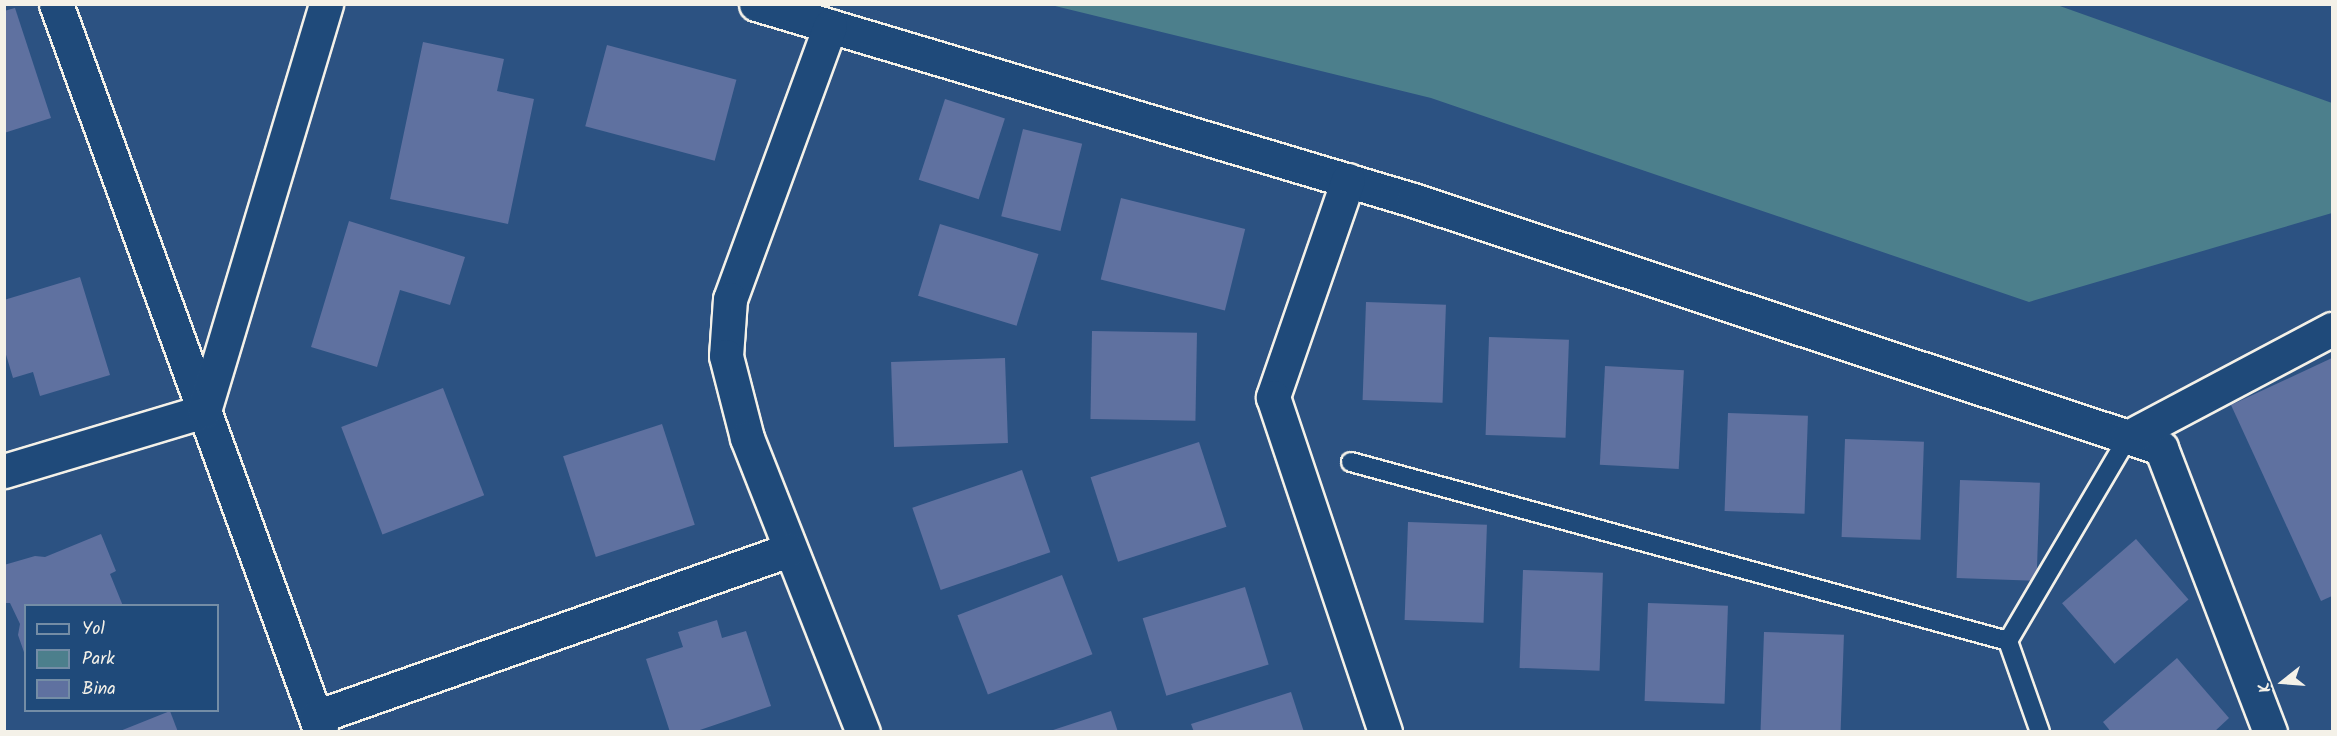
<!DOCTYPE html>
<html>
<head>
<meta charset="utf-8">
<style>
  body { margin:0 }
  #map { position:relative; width:2337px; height:736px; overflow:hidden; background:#2c5282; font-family:Kalam,sans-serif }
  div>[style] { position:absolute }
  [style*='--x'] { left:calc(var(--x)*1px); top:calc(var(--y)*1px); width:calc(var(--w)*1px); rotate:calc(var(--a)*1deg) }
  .green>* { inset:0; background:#4c7f8c }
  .building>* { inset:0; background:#5f71a0; transform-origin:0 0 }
  .roads { filter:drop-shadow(2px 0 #f4f1e8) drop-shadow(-2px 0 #f4f1e8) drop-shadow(0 2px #f4f1e8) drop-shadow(0 -2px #f4f1e8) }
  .service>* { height:18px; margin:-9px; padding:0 9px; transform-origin:9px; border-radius:9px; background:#1f4a7a }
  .minor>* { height:33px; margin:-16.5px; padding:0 16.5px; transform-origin:16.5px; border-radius:16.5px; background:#1f4a7a }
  span { translate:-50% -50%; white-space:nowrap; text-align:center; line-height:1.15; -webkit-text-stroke:4.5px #1f4a7a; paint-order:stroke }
  .frame { position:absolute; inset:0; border:6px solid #f4f1e8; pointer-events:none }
  .legend { position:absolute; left:24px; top:604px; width:195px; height:108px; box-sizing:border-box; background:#1f4a7a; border:2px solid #748da6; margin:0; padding:8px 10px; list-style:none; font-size:18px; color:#f4f1e8 }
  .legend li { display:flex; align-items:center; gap:12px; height:30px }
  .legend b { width:30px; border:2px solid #748da6 }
  .north { position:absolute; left:2253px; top:652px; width:60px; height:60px; -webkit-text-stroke:4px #1f4a7a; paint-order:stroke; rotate:253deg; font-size:16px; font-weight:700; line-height:24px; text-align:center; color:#f4f1e8 }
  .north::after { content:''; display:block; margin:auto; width:21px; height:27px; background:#f4f1e8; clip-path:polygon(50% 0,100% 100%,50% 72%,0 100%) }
</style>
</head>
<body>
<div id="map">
  <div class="green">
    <i style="clip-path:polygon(1051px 5px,2057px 5px,2332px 103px,2332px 213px,2029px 302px,1431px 98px)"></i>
  </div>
  <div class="building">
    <i style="clip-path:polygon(15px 8px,51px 118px,4px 133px,4px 11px)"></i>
    <i style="clip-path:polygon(423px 42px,504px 59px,497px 91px,534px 99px,508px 224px,390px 199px)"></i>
    <i style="left:607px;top:45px;width:134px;height:84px;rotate:15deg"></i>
    <i style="left:945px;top:99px;width:63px;height:85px;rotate:18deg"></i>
    <i style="left:1023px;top:129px;width:61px;height:90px;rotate:14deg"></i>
    <i style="left:1121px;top:198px;width:128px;height:84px;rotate:14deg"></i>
    <i style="clip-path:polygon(349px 221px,465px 257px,450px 305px,400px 290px,377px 367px,311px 347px)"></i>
    <i style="left:940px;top:224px;width:103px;height:75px;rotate:17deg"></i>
    <i style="clip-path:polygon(80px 277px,110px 375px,40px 396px,33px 372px,13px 378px,4px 348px,4px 300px)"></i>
    <i style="left:1366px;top:302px;width:80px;height:98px;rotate:2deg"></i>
    <i style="left:1092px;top:331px;width:105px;height:88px;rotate:1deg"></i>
    <i style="left:1489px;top:337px;width:80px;height:98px;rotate:2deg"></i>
    <i style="left:1005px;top:358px;width:85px;height:114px;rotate:88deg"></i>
    <i style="clip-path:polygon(2332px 358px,2332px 596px,2321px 601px,2231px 405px)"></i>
    <i style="left:1605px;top:366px;width:79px;height:99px;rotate:3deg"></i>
    <i style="left:443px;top:388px;width:115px;height:109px;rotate:69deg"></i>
    <i style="left:1728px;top:413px;width:80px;height:98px;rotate:2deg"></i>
    <i style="left:662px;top:424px;width:106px;height:104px;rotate:72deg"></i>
    <i style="left:1845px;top:439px;width:79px;height:98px;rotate:2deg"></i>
    <i style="left:1199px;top:442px;width:89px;height:114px;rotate:72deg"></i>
    <i style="left:1022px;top:470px;width:87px;height:116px;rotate:71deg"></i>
    <i style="left:1960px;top:480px;width:80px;height:98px;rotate:2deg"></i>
    <i style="left:1408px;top:522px;width:79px;height:98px;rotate:2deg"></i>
    <i style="clip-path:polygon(101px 534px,116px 571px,110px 574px,123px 606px,26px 606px,25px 655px,18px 635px,20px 624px,10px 603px,4px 603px,4px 565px,35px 556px,45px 557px)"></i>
    <i style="left:2136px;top:539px;width:80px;height:98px;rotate:49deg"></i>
    <i style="left:1523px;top:570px;width:80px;height:98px;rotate:2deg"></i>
    <i style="left:1062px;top:575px;width:85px;height:112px;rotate:69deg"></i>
    <i style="left:1245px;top:587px;width:81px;height:107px;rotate:73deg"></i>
    <i style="left:1648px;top:603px;width:80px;height:98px;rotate:2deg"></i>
    <i style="clip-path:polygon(717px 620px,722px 638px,746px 631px,771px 706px,694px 732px,670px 732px,646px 659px,683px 647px,678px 632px)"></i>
    <i style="left:1764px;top:632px;width:80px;height:98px;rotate:2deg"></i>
    <i style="clip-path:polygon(2177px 658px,2229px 718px,2214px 732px,2111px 732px,2103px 722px)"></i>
    <i style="clip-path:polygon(1291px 692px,1304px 732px,1194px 732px,1191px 724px)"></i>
    <i style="clip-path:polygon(170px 711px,178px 732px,120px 732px,120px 731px)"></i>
    <i style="clip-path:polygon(1111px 711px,1118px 732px,1050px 732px,1050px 731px)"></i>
  </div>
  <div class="roads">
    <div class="service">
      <i style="--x:1351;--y:462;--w:681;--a:15.24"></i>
      <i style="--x:2040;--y:732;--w:96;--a:-109.4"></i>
      <i style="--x:2008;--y:641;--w:237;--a:-59.5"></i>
    </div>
    <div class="minor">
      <i style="--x:56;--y:4;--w:775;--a:70"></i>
      <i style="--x:756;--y:4;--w:686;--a:16.61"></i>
      <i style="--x:1413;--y:200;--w:788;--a:18.34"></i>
      <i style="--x:2161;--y:448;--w:304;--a:69"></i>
      <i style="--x:830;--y:26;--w:291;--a:110.1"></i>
      <i style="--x:730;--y:299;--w:57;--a:94"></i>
      <i style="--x:726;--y:356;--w:85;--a:75.6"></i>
      <i style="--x:747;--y:438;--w:316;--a:68.5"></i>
      <i style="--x:1348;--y:180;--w:230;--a:109.1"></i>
      <i style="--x:1273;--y:397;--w:353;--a:71.5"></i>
      <i style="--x:2128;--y:437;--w:231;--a:-27.9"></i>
      <i style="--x:4;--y:471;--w:209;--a:-16.7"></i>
      <i style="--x:204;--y:411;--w:425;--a:-73.3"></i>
      <i style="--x:316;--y:717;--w:502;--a:-19.45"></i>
    </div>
  </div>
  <div class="frame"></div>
  <ul class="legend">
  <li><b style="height:8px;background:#1f4a7a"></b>Yol</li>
  <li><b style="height:16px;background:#4c7f8c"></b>Park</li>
  <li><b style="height:16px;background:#5f71a0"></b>Bina</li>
  </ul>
  <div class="north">K</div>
</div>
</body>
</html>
